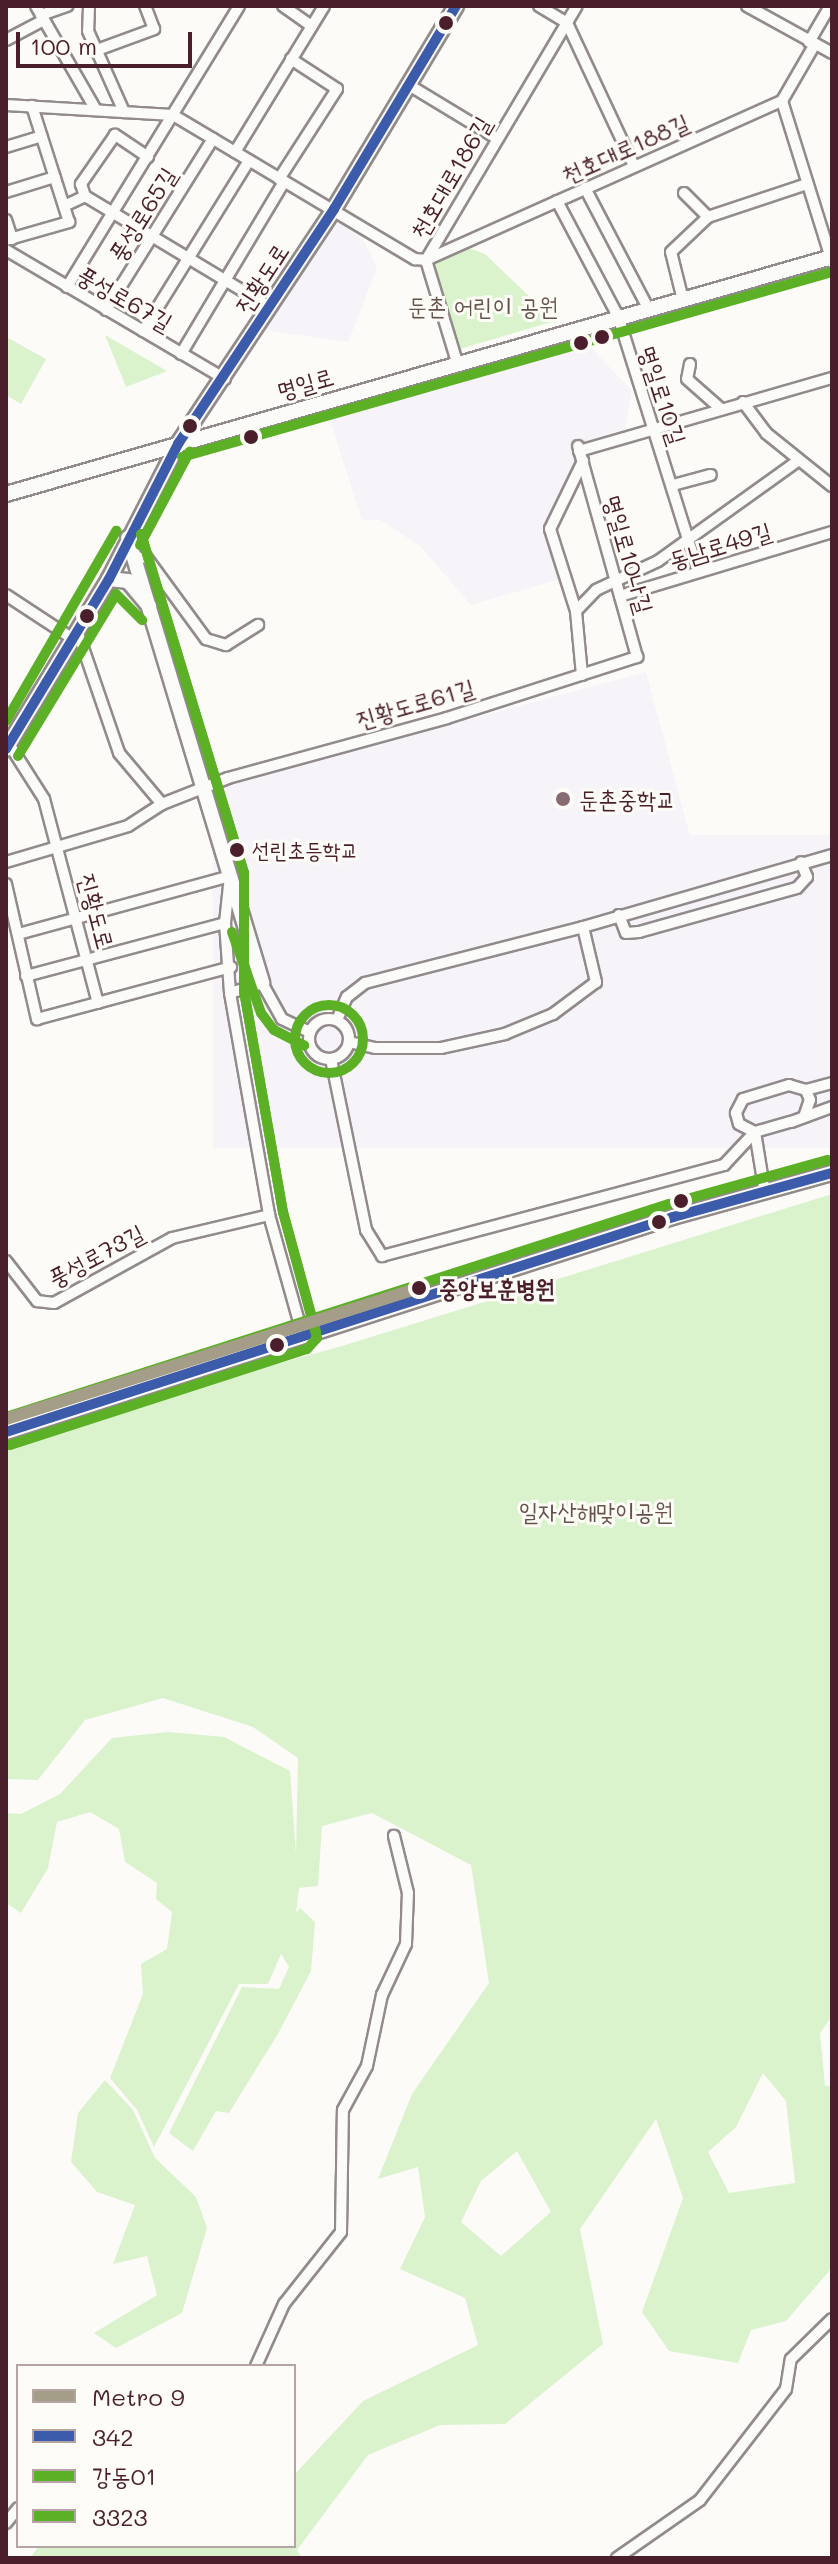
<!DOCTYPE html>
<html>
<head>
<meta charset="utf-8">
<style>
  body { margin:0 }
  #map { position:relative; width:838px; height:2564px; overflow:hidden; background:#fcfbf8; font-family:Mali,"Poor Story",sans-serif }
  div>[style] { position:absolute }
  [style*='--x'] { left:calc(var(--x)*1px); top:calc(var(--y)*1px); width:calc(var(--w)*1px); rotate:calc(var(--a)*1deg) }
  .built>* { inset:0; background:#f6f3f9; transform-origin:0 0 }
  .green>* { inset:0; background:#daf3cd }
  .roads { filter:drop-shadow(2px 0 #928a8b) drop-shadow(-2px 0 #928a8b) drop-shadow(0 2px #928a8b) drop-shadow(0 -2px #928a8b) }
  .street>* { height:10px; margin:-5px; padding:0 5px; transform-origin:5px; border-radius:5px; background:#fbfbf9 }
  .street>.ring { margin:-5px; padding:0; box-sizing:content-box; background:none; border:10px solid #fbfbf9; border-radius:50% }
  .secondary>* { height:14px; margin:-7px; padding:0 7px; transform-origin:7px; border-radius:7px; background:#fbfbf9 }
  .bus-1>* { height:10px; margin:-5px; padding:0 5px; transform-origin:5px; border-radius:5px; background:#3d5bab }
  .bus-2>* { height:10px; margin:-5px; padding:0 5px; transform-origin:5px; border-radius:5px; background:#5bb025 }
  .bus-2>.ring { margin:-5px; padding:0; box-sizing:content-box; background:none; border:10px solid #5bb025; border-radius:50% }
  .bus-3>* { height:10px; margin:-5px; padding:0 5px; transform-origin:5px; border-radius:5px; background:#5bb025 }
  .metro-1>* { height:12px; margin:-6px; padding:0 6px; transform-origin:6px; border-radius:6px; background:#a49d87 }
  .dots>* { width:22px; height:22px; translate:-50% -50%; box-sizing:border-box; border:4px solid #fdfcf7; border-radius:50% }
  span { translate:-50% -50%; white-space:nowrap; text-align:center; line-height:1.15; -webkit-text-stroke:6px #fdfcf7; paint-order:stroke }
  .bus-label { font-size:22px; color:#4a1f2b }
  .left { translate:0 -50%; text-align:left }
  .street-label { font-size:24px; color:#4a1f2b }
  .park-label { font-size:24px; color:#67524b }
  .poi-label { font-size:24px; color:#4a1f2b }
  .stop-label { font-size:24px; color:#4a1f2b; font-weight:700 }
  .frame { position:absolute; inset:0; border:8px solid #4a1f2b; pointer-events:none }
  .legend { position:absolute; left:16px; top:2364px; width:280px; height:184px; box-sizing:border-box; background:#fdfcf7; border:2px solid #b5a4a5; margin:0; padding:10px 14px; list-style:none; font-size:24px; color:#4a1f2b }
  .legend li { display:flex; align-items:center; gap:16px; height:40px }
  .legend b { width:40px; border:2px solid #b5a4a5 }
  .scale { position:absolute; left:16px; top:32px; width:176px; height:36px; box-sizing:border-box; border:4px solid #4a1f2b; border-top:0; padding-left:10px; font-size:24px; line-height:28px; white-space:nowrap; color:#4a1f2b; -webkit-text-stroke:6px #fdfcf7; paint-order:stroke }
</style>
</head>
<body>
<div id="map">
  <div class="built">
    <i style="clip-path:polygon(338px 222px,364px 241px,377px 268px,348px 342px,265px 330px)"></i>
    <i style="clip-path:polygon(584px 340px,632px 391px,625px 429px,574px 446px,579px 460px,547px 529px,563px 578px,471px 605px,421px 547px,380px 520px,362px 520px,327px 411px)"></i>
    <i style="left:646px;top:672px;width:203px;height:438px;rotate:75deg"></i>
    <i style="left:832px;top:835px;width:313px;height:619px;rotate:90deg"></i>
  </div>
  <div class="green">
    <i style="clip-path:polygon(463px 246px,485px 254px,555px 321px,460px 349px,433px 261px)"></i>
    <i style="clip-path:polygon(105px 335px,167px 371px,126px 387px)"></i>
    <i style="clip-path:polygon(8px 338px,46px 359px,21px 404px,6px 395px)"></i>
    <i style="clip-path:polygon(evenodd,832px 1194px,832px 2016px,820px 2033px,825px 2086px,832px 2085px,831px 2269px,786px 2321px,751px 2330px,738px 2363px,669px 2351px,642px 2312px,683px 2198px,656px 2119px,580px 2229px,603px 2344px,505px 2424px,440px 2425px,368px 2455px,297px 2550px,302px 2558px,30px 2558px,39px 2546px,294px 2546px,294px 2475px,363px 2401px,478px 2345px,465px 2298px,400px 2269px,425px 2217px,418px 2167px,378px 2179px,412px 2094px,489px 1983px,471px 1865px,372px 1813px,322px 1826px,318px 1886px,299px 1888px,296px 1913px,300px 1908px,315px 1922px,311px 1971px,279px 2032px,229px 2113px,216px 2111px,193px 2151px,169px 2133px,242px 1987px,279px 1989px,289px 1967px,281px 1954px,268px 1984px,239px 1984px,154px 2147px,137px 2110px,110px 2078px,143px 1994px,141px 1964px,167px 1949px,172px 1912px,156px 1899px,157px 1883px,125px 1862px,119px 1829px,90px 1812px,57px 1822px,48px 1868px,21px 1913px,6px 1903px,6px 1813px,21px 1814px,60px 1794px,112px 1738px,168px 1732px,224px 1737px,290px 1771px,296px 1854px,298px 1758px,253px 1727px,163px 1698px,85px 1720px,38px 1780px,6px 1779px,6px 1439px,342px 1346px,832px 1194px,763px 2073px,786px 2101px,795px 2183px,729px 2193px,708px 2152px,736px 2127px,763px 2073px,832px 1194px,517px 2151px,551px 2212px,501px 2256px,461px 2222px,481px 2181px,517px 2151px)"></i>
    <i style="clip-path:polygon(105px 2080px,133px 2110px,155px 2158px,196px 2197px,207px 2228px,182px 2313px,116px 2348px,94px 2333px,157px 2295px,147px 2256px,113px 2264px,135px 2205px,97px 2192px,71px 2162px,78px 2113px)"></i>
  </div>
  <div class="roads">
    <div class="street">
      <i style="--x:36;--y:6;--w:120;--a:60"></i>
      <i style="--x:89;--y:6;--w:25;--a:92"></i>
      <i style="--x:88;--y:31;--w:89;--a:66"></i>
      <i style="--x:283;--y:6;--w:35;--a:35"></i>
      <i style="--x:539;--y:6;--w:33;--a:31"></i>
      <i style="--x:567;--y:23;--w:158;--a:64.9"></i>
      <i style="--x:747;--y:6;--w:97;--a:28.9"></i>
      <i style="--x:41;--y:15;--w:28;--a:-19"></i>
      <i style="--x:6;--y:40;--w:43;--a:-27.8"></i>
      <i style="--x:809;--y:42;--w:42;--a:-59.7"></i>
      <i style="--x:97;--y:50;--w:61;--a:-20.2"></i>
      <i style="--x:154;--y:29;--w:25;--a:-111"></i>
      <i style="--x:409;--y:85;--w:102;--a:31.3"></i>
      <i style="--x:782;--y:101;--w:169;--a:72.7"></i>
      <i style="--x:6;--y:105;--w:167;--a:3.4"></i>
      <i style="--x:173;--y:115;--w:282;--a:30.8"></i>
      <i style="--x:415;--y:259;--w:11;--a:5"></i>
      <i style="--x:426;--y:260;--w:390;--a:-24.1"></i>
      <i style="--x:782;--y:101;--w:66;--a:-59.9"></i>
      <i style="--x:6;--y:147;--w:37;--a:-17"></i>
      <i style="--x:235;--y:152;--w:171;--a:-58.6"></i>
      <i style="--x:148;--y:157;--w:40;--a:-146"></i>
      <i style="--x:115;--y:135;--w:60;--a:124.8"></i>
      <i style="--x:81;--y:184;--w:13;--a:72"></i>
      <i style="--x:85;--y:196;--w:214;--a:31"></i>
      <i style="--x:279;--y:179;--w:107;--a:-57.2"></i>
      <i style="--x:337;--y:89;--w:55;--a:-146.9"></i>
      <i style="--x:585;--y:188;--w:133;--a:62.3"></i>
      <i style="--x:6;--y:192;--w:51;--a:-17"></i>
      <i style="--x:684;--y:193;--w:34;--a:45"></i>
      <i style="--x:557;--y:201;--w:130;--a:62.1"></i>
      <i style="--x:618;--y:316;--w:268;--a:72.6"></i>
      <i style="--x:64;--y:206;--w:23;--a:-25"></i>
      <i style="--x:6;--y:220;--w:20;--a:72"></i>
      <i style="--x:6;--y:240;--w:66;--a:-15.9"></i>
      <i style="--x:69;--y:222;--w:122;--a:-107.7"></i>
      <i style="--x:6;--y:250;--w:254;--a:30.5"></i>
      <i style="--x:67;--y:287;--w:329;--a:-58.5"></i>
      <i style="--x:682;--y:296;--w:45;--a:-104"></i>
      <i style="--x:671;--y:252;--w:51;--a:-43.4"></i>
      <i style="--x:708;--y:217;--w:104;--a:-18.4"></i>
      <i style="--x:106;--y:310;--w:202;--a:-58"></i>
      <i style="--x:143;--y:331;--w:200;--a:-58.1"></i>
      <i style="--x:181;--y:354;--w:200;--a:-59.1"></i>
      <i style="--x:457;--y:362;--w:107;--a:-106.9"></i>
      <i style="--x:426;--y:260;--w:295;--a:-59.3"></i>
      <i style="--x:690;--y:364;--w:15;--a:101"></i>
      <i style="--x:687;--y:379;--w:45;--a:41.4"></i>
      <i style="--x:743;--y:402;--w:39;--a:53"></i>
      <i style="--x:766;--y:433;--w:85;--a:38.8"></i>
      <i style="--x:579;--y:451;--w:263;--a:-16.1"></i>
      <i style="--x:673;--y:485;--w:39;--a:-15"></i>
      <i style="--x:138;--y:558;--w:8;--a:-7"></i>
      <i style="--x:146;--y:557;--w:102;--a:53.8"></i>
      <i style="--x:206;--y:639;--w:21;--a:17"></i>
      <i style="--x:226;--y:645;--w:38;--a:-32"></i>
      <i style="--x:6;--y:595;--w:80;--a:33.3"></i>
      <i style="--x:620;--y:596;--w:221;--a:-16.8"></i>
      <i style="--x:576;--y:611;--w:29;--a:-46"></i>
      <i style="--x:596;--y:590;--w:68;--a:-25.1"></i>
      <i style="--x:658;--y:561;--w:173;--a:-35.6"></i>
      <i style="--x:77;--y:630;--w:130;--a:71.1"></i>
      <i style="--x:119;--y:753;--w:67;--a:49.9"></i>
      <i style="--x:582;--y:675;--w:64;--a:-95.4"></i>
      <i style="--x:576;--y:611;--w:86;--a:-107.6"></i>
      <i style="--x:550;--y:529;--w:76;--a:-64.1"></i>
      <i style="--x:9;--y:744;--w:65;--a:57.5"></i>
      <i style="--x:44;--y:799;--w:211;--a:75.2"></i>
      <i style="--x:6;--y:862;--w:127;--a:-16.4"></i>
      <i style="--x:128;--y:826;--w:40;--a:-32.9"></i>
      <i style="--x:162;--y:804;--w:71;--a:-21.5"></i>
      <i style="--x:228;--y:778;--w:227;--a:-15.3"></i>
      <i style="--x:447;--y:718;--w:200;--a:-17.8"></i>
      <i style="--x:637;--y:657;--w:219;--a:-105.6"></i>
      <i style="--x:6;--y:884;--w:139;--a:77.1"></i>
      <i style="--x:37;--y:1019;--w:201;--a:-15"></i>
      <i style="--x:619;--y:915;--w:19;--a:69"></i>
      <i style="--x:626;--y:933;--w:13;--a:-4"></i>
      <i style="--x:639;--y:932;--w:164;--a:-15.6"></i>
      <i style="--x:797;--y:888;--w:15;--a:-48"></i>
      <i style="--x:807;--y:877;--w:16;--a:-112"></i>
      <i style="--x:583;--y:927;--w:259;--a:-16.1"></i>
      <i style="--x:22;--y:933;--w:216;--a:-15.3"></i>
      <i style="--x:230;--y:876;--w:47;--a:96.1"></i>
      <i style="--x:225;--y:923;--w:70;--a:85.9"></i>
      <i style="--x:230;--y:993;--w:225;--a:80"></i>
      <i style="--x:269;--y:1215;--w:126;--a:74.3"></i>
      <i style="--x:26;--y:976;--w:206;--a:-14.9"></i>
      <i style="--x:230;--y:993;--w:34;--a:-17"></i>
      <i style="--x:262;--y:983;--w:41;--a:60.9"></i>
      <i style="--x:282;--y:1019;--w:31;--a:25"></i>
      <i class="ring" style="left:309px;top:1019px;width:30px;height:30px"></i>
      <i style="--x:337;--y:1020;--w:25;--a:-67"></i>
      <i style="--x:347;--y:997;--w:23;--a:-38"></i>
      <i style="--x:365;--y:983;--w:225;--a:-14.4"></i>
      <i style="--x:583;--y:927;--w:57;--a:76.7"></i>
      <i style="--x:596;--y:982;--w:54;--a:143.3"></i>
      <i style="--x:553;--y:1014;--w:52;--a:157.4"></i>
      <i style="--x:505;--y:1034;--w:66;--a:167.7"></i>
      <i style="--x:441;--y:1048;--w:66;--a:180"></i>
      <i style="--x:375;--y:1048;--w:27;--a:-167"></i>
      <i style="--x:331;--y:1059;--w:175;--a:78.4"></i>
      <i style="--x:366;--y:1230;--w:31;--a:58"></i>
      <i style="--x:382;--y:1256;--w:354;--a:-14.9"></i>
      <i style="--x:724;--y:1165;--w:45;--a:-46.8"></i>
      <i style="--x:806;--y:1090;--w:27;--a:-15"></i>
      <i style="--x:804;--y:1117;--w:18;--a:-71"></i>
      <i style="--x:810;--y:1100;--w:11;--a:-112"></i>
      <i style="--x:806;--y:1090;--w:18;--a:-164"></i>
      <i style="--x:789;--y:1085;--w:48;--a:163.1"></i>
      <i style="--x:743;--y:1099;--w:16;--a:117"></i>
      <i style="--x:736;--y:1113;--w:11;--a:75"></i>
      <i style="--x:739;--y:1124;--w:18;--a:27"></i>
      <i style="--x:755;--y:1132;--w:37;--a:-16"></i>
      <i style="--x:791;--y:1122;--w:44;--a:-20.1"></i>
      <i style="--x:755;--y:1132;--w:62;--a:80.7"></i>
      <i style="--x:6;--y:1261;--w:51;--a:52.2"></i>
      <i style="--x:37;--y:1301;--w:17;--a:7"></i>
      <i style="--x:54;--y:1303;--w:135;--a:-28.8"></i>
      <i style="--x:172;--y:1238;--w:100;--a:-13.3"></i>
      <i style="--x:256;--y:2366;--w:68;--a:-65.7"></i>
      <i style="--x:284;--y:2304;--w:92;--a:-51.6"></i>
      <i style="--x:341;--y:2232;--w:122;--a:-89.1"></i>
      <i style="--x:343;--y:2110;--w:50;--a:-61.4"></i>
      <i style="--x:367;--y:2066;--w:73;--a:-78.1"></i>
      <i style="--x:382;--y:1995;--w:56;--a:-64.8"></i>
      <i style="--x:406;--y:1944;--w:51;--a:-87.8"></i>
      <i style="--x:408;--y:1893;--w:59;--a:-103.8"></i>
      <i style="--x:6;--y:2523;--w:19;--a:-51"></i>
      <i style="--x:617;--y:2558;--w:101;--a:-34.9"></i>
      <i style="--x:700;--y:2500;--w:140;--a:-52.2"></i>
      <i style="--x:786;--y:2389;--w:30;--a:-81"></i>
      <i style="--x:791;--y:2359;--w:57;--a:-44.3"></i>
    </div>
    <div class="secondary">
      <i style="--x:6;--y:494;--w:859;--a:-16.01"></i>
      <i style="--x:128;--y:538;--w:465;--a:73.2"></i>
      <i style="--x:109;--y:579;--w:19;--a:6"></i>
      <i style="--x:128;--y:581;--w:33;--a:50"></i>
      <i style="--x:6;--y:749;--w:199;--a:-58.8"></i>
      <i style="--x:109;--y:579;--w:152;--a:-62.9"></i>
      <i style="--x:178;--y:444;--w:282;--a:-56.4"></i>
      <i style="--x:334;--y:209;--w:237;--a:-59"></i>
      <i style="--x:6;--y:1432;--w:701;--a:-17.87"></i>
      <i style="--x:673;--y:1217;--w:165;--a:-15.5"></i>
    </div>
  </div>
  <div class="bus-1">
    <i style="--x:6;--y:749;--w:199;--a:-58.8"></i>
    <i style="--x:109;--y:579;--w:152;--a:-62.9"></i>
    <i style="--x:178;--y:444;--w:282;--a:-56.4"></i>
    <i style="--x:334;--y:209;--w:237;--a:-59"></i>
    <i style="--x:6;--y:1432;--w:701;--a:-17.87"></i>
    <i style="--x:673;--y:1217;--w:165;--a:-15.5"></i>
  </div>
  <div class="bus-2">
    <i style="--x:182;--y:457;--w:676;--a:-15.89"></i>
    <i style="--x:140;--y:545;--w:106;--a:-62"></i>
    <i style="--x:18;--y:756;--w:189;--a:-58.8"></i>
    <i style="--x:116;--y:594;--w:37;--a:45"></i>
    <i style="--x:232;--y:932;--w:86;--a:70.3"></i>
    <i style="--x:261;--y:1013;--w:21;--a:53"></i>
    <i style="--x:274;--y:1030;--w:34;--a:27"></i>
    <i class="ring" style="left:295px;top:1005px;width:58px;height:58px"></i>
    <i style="--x:10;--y:1445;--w:312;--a:-17.9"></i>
    <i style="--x:307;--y:1349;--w:15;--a:-48"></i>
    <i style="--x:317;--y:1338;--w:131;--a:-105.1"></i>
    <i style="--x:283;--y:1212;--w:224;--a:-100"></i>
    <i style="--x:244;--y:991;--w:118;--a:-90"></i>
    <i style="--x:244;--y:873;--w:354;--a:-106.9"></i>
  </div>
  <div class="bus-3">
    <i style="--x:141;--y:534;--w:354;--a:73.1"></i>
    <i style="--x:244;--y:873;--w:118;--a:90"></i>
    <i style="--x:244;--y:991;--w:224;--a:80"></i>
    <i style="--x:283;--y:1212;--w:124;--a:74.6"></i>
    <i style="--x:6;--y:721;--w:220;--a:-59.9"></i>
    <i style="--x:6;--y:1417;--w:696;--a:-17.81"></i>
    <i style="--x:669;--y:1204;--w:165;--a:-15.5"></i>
  </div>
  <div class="metro-1">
    <i style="--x:6;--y:1419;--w:433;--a:-17.6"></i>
  </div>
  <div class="dots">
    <i style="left:446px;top:23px;background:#4a1f2b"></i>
    <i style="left:602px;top:337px;background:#4a1f2b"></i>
    <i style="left:581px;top:343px;background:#4a1f2b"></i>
    <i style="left:190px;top:426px;background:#4a1f2b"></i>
    <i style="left:251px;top:437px;background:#4a1f2b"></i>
    <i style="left:87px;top:616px;background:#4a1f2b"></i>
    <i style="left:563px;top:799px;background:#886c73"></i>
    <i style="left:237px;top:850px;background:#4a1f2b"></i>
    <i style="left:681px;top:1201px;background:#4a1f2b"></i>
    <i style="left:659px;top:1222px;background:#4a1f2b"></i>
    <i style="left:419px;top:1288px;background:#4a1f2b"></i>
    <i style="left:277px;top:1345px;background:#4a1f2b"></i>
  </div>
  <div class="bus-label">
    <span class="left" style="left:252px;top:850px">선린초등학교</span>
  </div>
  <div class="street-label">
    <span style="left:625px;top:148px;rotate:-24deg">천호대로188길</span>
    <span style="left:450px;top:177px;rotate:-60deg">천호대로186길</span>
    <span style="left:142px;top:214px;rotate:-58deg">풍성로65길</span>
    <span style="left:261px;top:278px;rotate:-57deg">진황도로</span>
    <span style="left:125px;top:298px;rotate:30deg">풍성로67길</span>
    <span style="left:305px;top:383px;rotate:-16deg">명일로</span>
    <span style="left:663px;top:395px;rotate:72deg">명일로10길</span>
    <span style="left:720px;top:545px;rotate:-17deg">동남로49길</span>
    <span style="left:629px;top:554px;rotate:74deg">명일로10나길</span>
    <span style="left:415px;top:703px;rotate:-16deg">진황도로61길</span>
    <span style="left:97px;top:911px;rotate:75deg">진황도로</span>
    <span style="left:96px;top:1255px;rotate:-28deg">풍성로73길</span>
  </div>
  <div class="park-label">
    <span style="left:483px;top:306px">둔촌 어린이 공원</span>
    <span style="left:596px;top:1511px">일자산해맞이공원</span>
  </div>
  <div class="poi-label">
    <span class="left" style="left:579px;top:799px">둔촌중학교</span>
  </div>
  <div class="stop-label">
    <span class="left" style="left:439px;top:1288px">중앙보훈병원</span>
  </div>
  <div class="frame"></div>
  <ul class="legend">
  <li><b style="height:10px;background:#a49d87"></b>Metro 9</li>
  <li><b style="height:10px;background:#3d5bab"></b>342</li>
  <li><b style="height:10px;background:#5bb025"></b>강동01</li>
  <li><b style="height:10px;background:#5bb025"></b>3323</li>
  </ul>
  <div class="scale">100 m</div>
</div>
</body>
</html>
